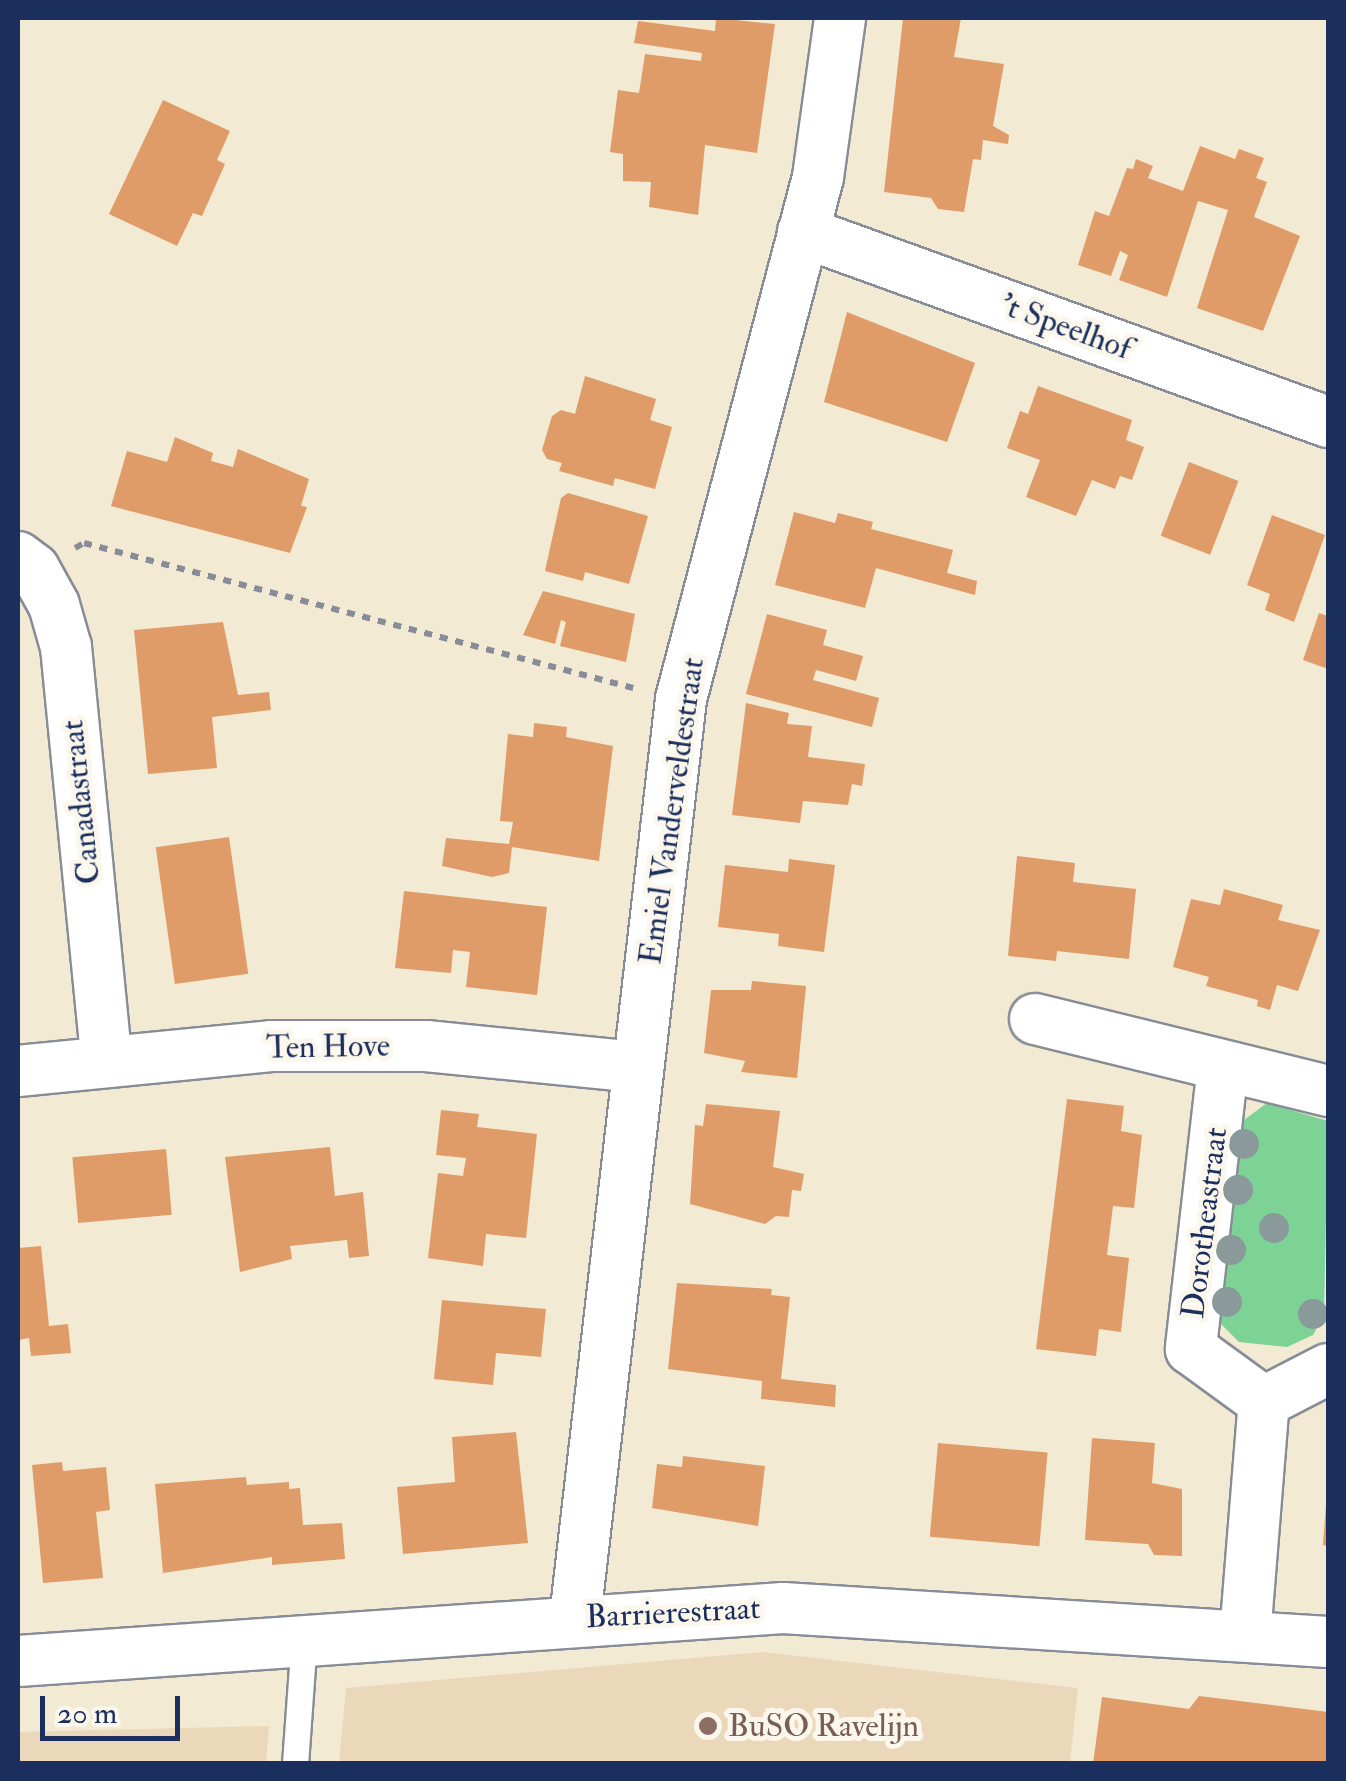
<!DOCTYPE html>
<html>
<head>
<meta charset="utf-8">
<style>
  body { margin:0 }
  #map { position:relative; width:1346px; height:1781px; overflow:hidden; background:#f3ead3; font-family:"IM FELL Double Pica",serif }
  div>[style] { position:absolute }
  [style*='--x'] { left:calc(var(--x)*1px); top:calc(var(--y)*1px); width:calc(var(--w)*1px); rotate:calc(var(--a)*1deg) }
  .built>* { inset:0; background:#ebd8ba }
  .green>* { inset:0; background:#7dd295 }
  .building>* { inset:0; background:#df9c68; transform-origin:0 0 }
  .path>* { height:6px; margin-top:-3px; transform-origin:0; background:repeating-linear-gradient(90deg,#878c98 0 8px,transparent 0 16px) }
  .roads { filter:drop-shadow(2px 0 #878c98) drop-shadow(-2px 0 #878c98) drop-shadow(0 2px #878c98) drop-shadow(0 -2px #878c98) }
  .lane>* { height:25px; margin:-12.5px; padding:0 12.5px; transform-origin:12.5px; border-radius:12.5px; background:#fff }
  .street>* { height:50px; margin:-25px; padding:0 25px; transform-origin:25px; border-radius:25px; background:#fff }
  .trees>* { width:30px; height:30px; margin:-15px; border-radius:50%; background:#8a9a9a }
  .dots>* { width:28px; height:28px; translate:-50% -50%; box-sizing:border-box; border:5px solid #fbf7ec; border-radius:50% }
  span { translate:-50% -50%; white-space:nowrap; text-align:center; line-height:1.15; -webkit-text-stroke:10px #fbf7ec; paint-order:stroke }
  .street-label { font-size:32px; color:#1b2f5e }
  .education-label { font-size:32px; color:#785e54 }
  .left { translate:0 -50%; text-align:left }
  .frame { position:absolute; inset:0; border:20px solid #1b2f5e; pointer-events:none }
  .scale { position:absolute; left:40px; top:1696px; width:140px; height:45px; box-sizing:border-box; border:5px solid #1b2f5e; border-top:0; padding-left:12px; font-size:30px; line-height:35px; white-space:nowrap; color:#1b2f5e; -webkit-text-stroke:8px #fbf7ec; paint-order:stroke }
</style>
</head>
<body>
<div id="map">
  <div class="built">
    <i style="clip-path:polygon(763px 1652px,1078px 1688px,1070px 1763px,339px 1763px,346px 1688px)"></i>
    <i style="clip-path:polygon(269px 1726px,266px 1763px,18px 1763px,18px 1732px)"></i>
  </div>
  <div class="green">
    <i style="clip-path:polygon(1267px 1103px,1328px 1121px,1324px 1314px,1313px 1335px,1287px 1347px,1239px 1342px,1217px 1320px,1236px 1126px)"></i>
  </div>
  <div class="building">
    <i style="clip-path:polygon(716px 18px,775px 24px,757px 153px,705px 145px,698px 215px,649px 207px,651px 182px,623px 181px,623px 154px,610px 152px,618px 90px,639px 93px,645px 54px,701px 61px,702px 53px,634px 43px,638px 21px,715px 31px)"></i>
    <i style="clip-path:polygon(903px 18px,961px 18px,954px 57px,1004px 64px,993px 126px,1009px 135px,1008px 144px,983px 140px,981px 160px,973px 159px,964px 212px,938px 209px,931px 198px,884px 192px)"></i>
    <i style="clip-path:polygon(163px 100px,230px 131px,217px 160px,225px 164px,202px 216px,193px 213px,177px 246px,109px 214px)"></i>
    <i style="clip-path:polygon(1200px 146px,1235px 159px,1239px 149px,1264px 158px,1256px 178px,1267px 182px,1254px 217px,1300px 236px,1263px 331px,1197px 308px,1228px 210px,1198px 201px,1167px 297px,1119px 280px,1128px 255px,1120px 251px,1111px 276px,1078px 265px,1095px 211px,1109px 216px,1127px 168px,1133px 169px,1136px 159px,1153px 166px,1148px 178px,1183px 191px)"></i>
    <i style="clip-path:polygon(847px 312px,975px 363px,947px 442px,824px 402px)"></i>
    <i style="clip-path:polygon(585px 376px,656px 399px,650px 420px,672px 427px,655px 489px,615px 478px,613px 486px,559px 471px,562px 463px,547px 459px,542px 450px,552px 416px,561px 410px,575px 414px)"></i>
    <i style="clip-path:polygon(1038px 386px,1132px 420px,1126px 440px,1144px 447px,1132px 480px,1120px 476px,1115px 489px,1092px 480px,1076px 516px,1026px 497px,1040px 460px,1007px 448px,1020px 411px,1028px 414px)"></i>
    <i style="clip-path:polygon(175px 437px,213px 453px,211px 461px,233px 467px,238px 449px,309px 479px,301px 506px,307px 507px,290px 553px,111px 506px,127px 451px,167px 462px)"></i>
    <i style="left:1189px;top:462px;width:53px;height:79px;rotate:21deg"></i>
    <i style="clip-path:polygon(568px 493px,648px 516px,629px 584px,585px 572px,583px 581px,545px 571px,561px 498px)"></i>
    <i style="clip-path:polygon(794px 512px,835px 523px,838px 513px,873px 522px,871px 529px,953px 550px,947px 573px,977px 581px,975px 595px,876px 568px,865px 608px,775px 585px)"></i>
    <i style="clip-path:polygon(1272px 515px,1325px 535px,1294px 622px,1265px 610px,1270px 594px,1247px 585px)"></i>
    <i style="clip-path:polygon(543px 591px,635px 614px,626px 662px,560px 646px,566px 622px,561px 620px,555px 644px,523px 635px)"></i>
    <i style="clip-path:polygon(1319px 613px,1328px 616px,1328px 669px,1303px 660px)"></i>
    <i style="clip-path:polygon(767px 614px,827px 630px,823px 645px,863px 656px,856px 681px,816px 670px,813px 680px,879px 698px,872px 727px,746px 694px)"></i>
    <i style="clip-path:polygon(223px 622px,238px 695px,269px 692px,271px 710px,212px 717px,217px 768px,148px 774px,134px 630px)"></i>
    <i style="clip-path:polygon(746px 703px,789px 713px,787px 724px,812px 726px,808px 757px,865px 764px,862px 786px,852px 784px,848px 805px,803px 801px,800px 823px,732px 815px)"></i>
    <i style="clip-path:polygon(534px 723px,567px 727px,566px 737px,613px 746px,599px 861px,512px 847px,509px 873px,492px 877px,442px 866px,446px 838px,509px 844px,513px 822px,500px 821px,508px 734px,533px 737px)"></i>
    <i style="left:229px;top:837px;width:138px;height:74px;rotate:82deg"></i>
    <i style="clip-path:polygon(1017px 856px,1075px 863px,1073px 882px,1136px 889px,1129px 959px,1057px 951px,1056px 961px,1008px 956px)"></i>
    <i style="clip-path:polygon(789px 859px,835px 865px,824px 952px,778px 946px,779px 934px,718px 927px,725px 865px,788px 872px)"></i>
    <i style="clip-path:polygon(1224px 889px,1283px 905px,1278px 920px,1320px 930px,1298px 991px,1277px 985px,1270px 1010px,1257px 1006px,1258px 1000px,1206px 986px,1209px 977px,1173px 967px,1191px 899px,1220px 905px)"></i>
    <i style="clip-path:polygon(404px 891px,547px 907px,537px 995px,466px 987px,470px 952px,453px 950px,451px 973px,395px 968px)"></i>
    <i style="clip-path:polygon(752px 981px,806px 986px,797px 1078px,741px 1072px,745px 1061px,704px 1053px,711px 990px,751px 990px)"></i>
    <i style="clip-path:polygon(1067px 1099px,1124px 1106px,1121px 1131px,1142px 1135px,1134px 1208px,1113px 1206px,1107px 1255px,1129px 1258px,1121px 1332px,1099px 1329px,1096px 1356px,1036px 1349px)"></i>
    <i style="clip-path:polygon(706px 1104px,780px 1111px,773px 1167px,804px 1174px,801px 1191px,792px 1190px,789px 1217px,776px 1216px,765px 1224px,690px 1204px,695px 1125px,703px 1126px)"></i>
    <i style="clip-path:polygon(441px 1110px,479px 1114px,477px 1127px,537px 1134px,526px 1238px,486px 1234px,483px 1266px,428px 1258px,438px 1173px,463px 1176px,466px 1158px,436px 1155px)"></i>
    <i style="clip-path:polygon(330px 1147px,335px 1196px,363px 1192px,369px 1256px,349px 1258px,347px 1240px,290px 1246px,292px 1259px,240px 1272px,225px 1157px)"></i>
    <i style="left:166px;top:1149px;width:66px;height:94px;rotate:85deg"></i>
    <i style="clip-path:polygon(41px 1246px,49px 1326px,68px 1324px,71px 1353px,31px 1356px,29px 1338px,18px 1340px,18px 1248px)"></i>
    <i style="clip-path:polygon(677px 1283px,772px 1289px,771px 1295px,790px 1297px,781px 1379px,836px 1385px,835px 1407px,761px 1399px,762px 1381px,668px 1369px)"></i>
    <i style="clip-path:polygon(442px 1300px,546px 1309px,541px 1357px,496px 1353px,493px 1385px,434px 1379px)"></i>
    <i style="clip-path:polygon(516px 1432px,528px 1543px,403px 1554px,397px 1487px,455px 1482px,452px 1437px)"></i>
    <i style="clip-path:polygon(1092px 1438px,1155px 1443px,1152px 1483px,1182px 1489px,1182px 1556px,1154px 1555px,1148px 1544px,1085px 1540px)"></i>
    <i style="left:938px;top:1443px;width:110px;height:94px;rotate:5deg"></i>
    <i style="clip-path:polygon(683px 1456px,765px 1466px,758px 1526px,652px 1508px,657px 1464px,682px 1467px)"></i>
    <i style="clip-path:polygon(62px 1462px,63px 1471px,106px 1467px,110px 1510px,96px 1512px,103px 1578px,43px 1583px,32px 1465px)"></i>
    <i style="clip-path:polygon(246px 1477px,247px 1485px,289px 1482px,289px 1489px,300px 1488px,303px 1525px,342px 1523px,345px 1559px,272px 1565px,272px 1557px,163px 1573px,155px 1484px)"></i>
    <i style="clip-path:polygon(1326px 1504px,1328px 1505px,1328px 1546px,1323px 1545px)"></i>
    <i style="clip-path:polygon(1199px 1696px,1328px 1712px,1328px 1764px,1093px 1764px,1102px 1697px,1189px 1709px)"></i>
  </div>
  <div class="path">
    <i style="--x:75;--y:548;--w:10;--a:-29"></i>
    <i style="--x:84;--y:543;--w:568;--a:14.79"></i>
  </div>
  <div class="roads">
    <div class="lane">
      <i style="--x:295;--y:1764;--w:126;--a:-85.9"></i>
    </div>
    <div class="street">
      <i style="--x:803;--y:232;--w:558;--a:19.9"></i>
      <i style="--x:18;--y:557;--w:20;--a:37"></i>
      <i style="--x:34;--y:569;--w:41;--a:60.9"></i>
      <i style="--x:54;--y:605;--w:44;--a:74.1"></i>
      <i style="--x:66;--y:647;--w:417;--a:84.4"></i>
      <i style="--x:1035;--y:1019;--w:302;--a:13.8"></i>
      <i style="--x:1223;--y:1066;--w:285;--a:96.5"></i>
      <i style="--x:1191;--y:1349;--w:90;--a:36"></i>
      <i style="--x:1264;--y:1402;--w:72;--a:-27.3"></i>
      <i style="--x:18;--y:1071;--w:254;--a:-5.6"></i>
      <i style="--x:271;--y:1046;--w:155;--a:0"></i>
      <i style="--x:426;--y:1046;--w:213;--a:5.7"></i>
      <i style="--x:575;--y:1618;--w:925;--a:-83.42"></i>
      <i style="--x:681;--y:699;--w:540;--a:-75.29"></i>
      <i style="--x:818;--y:177;--w:161;--a:-82.1"></i>
      <i style="--x:1245;--y:1636;--w:235;--a:-85.4"></i>
      <i style="--x:18;--y:1661;--w:767;--a:-3.96"></i>
      <i style="--x:783;--y:1608;--w:546;--a:3.57"></i>
    </div>
  </div>
  <div class="trees">
    <i style="left:1244px;top:1144px"></i>
    <i style="left:1238px;top:1190px"></i>
    <i style="left:1274px;top:1228px"></i>
    <i style="left:1231px;top:1250px"></i>
    <i style="left:1227px;top:1302px"></i>
    <i style="left:1313px;top:1314px"></i>
  </div>
  <div class="dots">
    <i style="left:708px;top:1726px;background:#8d6e63"></i>
  </div>
  <div class="street-label">
    <span style="left:1066px;top:327px;rotate:20deg">'t Speelhof</span>
    <span style="left:81px;top:802px;rotate:-96deg">Canadastraat</span>
    <span style="left:672px;top:811px;rotate:-82deg">Emiel Vanderveldestraat</span>
    <span style="left:328px;top:1047px;rotate:-1deg">Ten Hove</span>
    <span style="left:1205px;top:1223px;rotate:-83deg">Dorotheastraat</span>
    <span style="left:673px;top:1613px;rotate:-3deg">Barrierestraat</span>
  </div>
  <div class="education-label">
    <span class="left" style="left:728px;top:1726px">BuSO Ravelijn</span>
  </div>
  <div class="frame"></div>
  <div class="scale">20 m</div>
</div>
</body>
</html>
